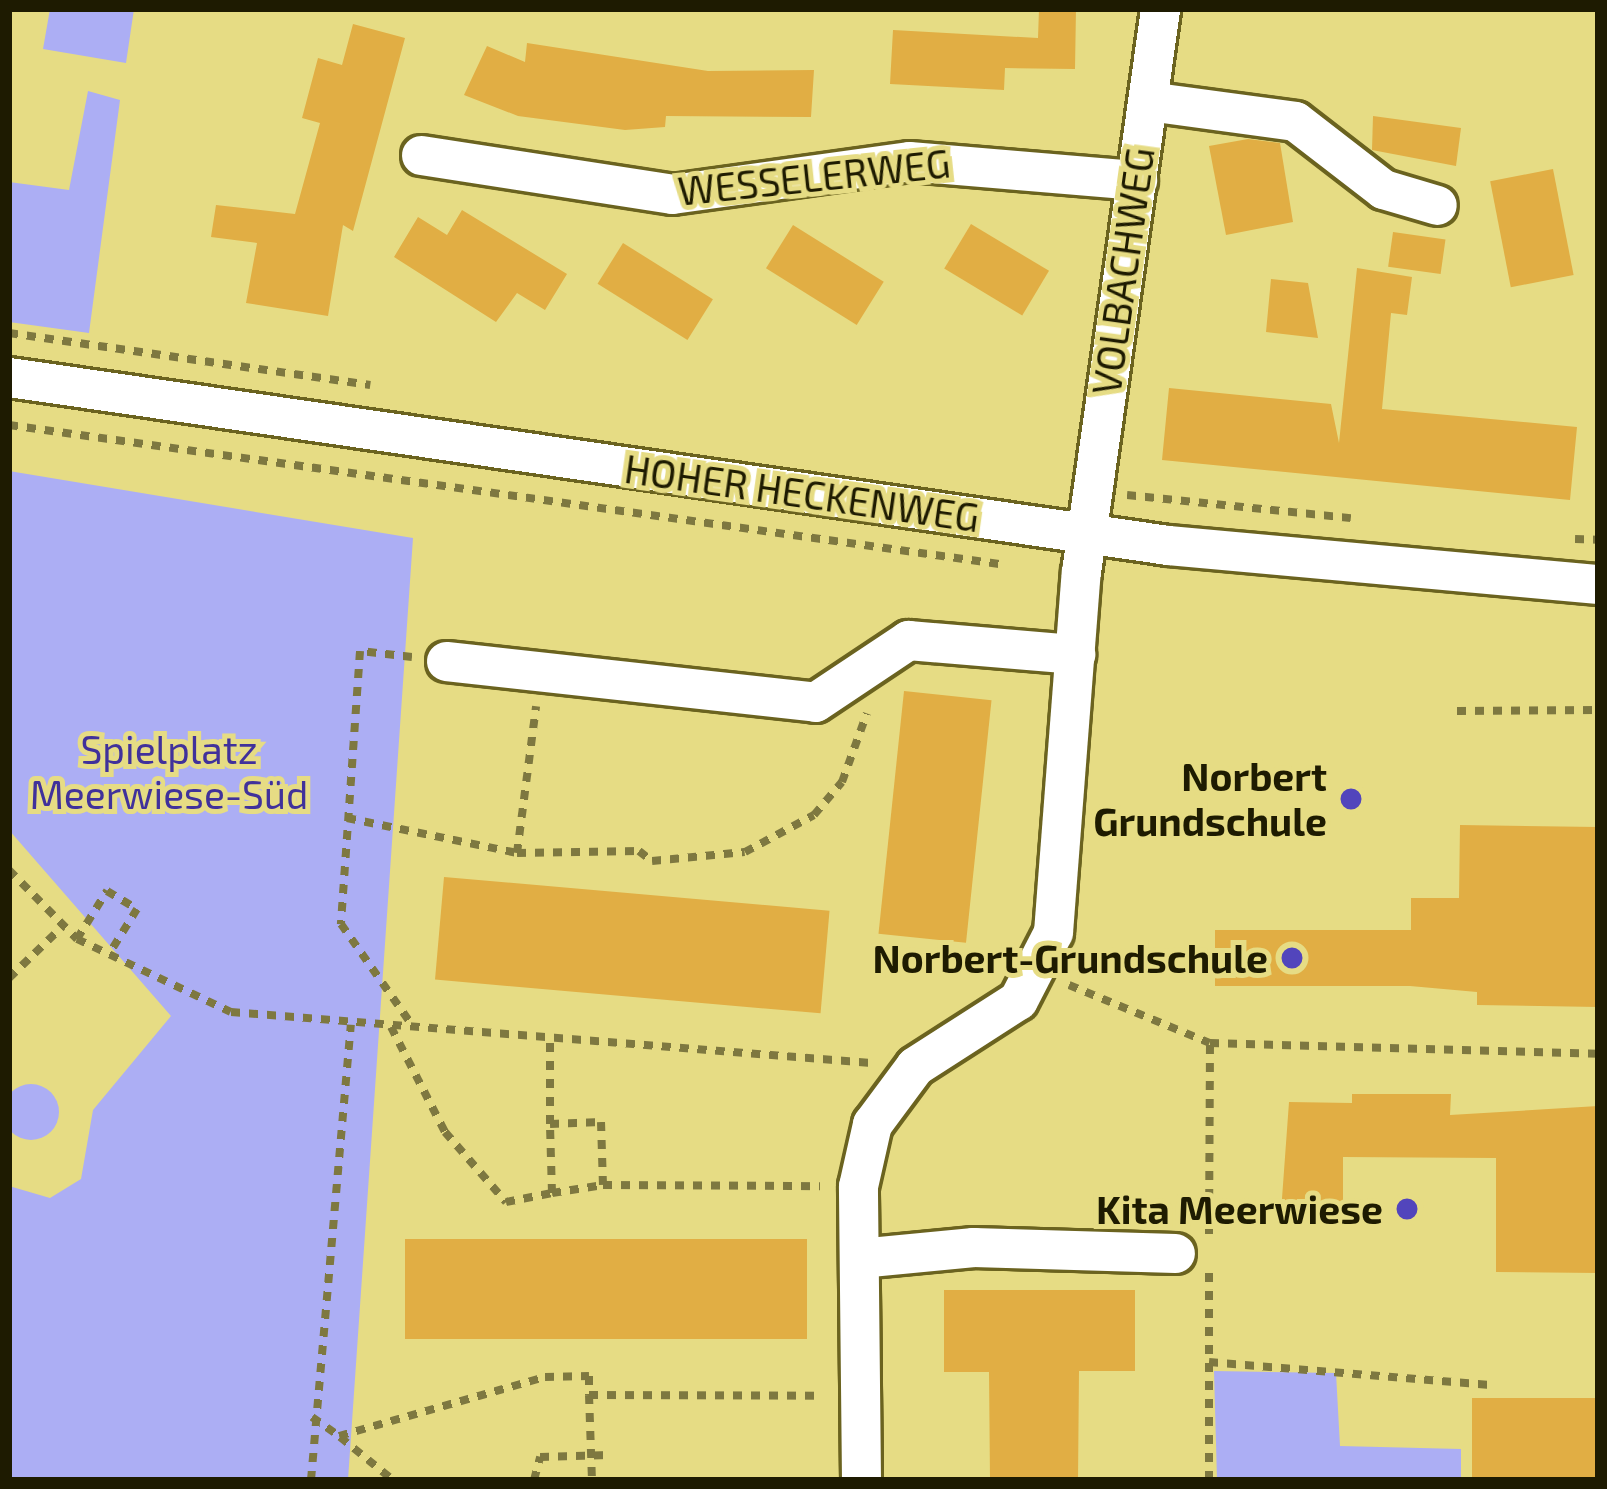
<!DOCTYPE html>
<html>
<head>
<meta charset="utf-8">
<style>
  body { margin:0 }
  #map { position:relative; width:1607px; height:1489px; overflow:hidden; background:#e6dc84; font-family:"Exo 2",sans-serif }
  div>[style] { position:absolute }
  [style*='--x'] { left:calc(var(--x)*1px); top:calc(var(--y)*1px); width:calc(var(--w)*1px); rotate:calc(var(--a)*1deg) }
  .green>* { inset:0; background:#acaef4 }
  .round { border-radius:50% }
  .building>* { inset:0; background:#e1ae44; transform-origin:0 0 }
  .path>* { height:8px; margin-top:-4px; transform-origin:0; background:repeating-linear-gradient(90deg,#7e7840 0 9px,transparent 0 18px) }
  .roads { filter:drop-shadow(3px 0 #6b631f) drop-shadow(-3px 0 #6b631f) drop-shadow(0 3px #6b631f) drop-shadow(0 -3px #6b631f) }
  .minor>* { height:39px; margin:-19.5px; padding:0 19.5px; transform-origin:19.5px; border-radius:19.5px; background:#fff }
  .dots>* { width:33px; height:33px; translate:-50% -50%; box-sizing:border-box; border:6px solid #e6dc84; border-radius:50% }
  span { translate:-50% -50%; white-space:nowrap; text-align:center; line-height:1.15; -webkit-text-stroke:10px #e6dc84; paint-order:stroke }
  .street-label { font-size:39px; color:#1e1b01 }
  .park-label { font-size:39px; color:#40319b }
  .poi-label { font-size:39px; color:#1e1b01; font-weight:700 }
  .right { translate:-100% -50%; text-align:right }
  .frame { position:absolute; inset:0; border:12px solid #1e1b01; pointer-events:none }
</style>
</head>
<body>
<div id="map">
  <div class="green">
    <i style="clip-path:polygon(50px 9px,134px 9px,126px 63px,43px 49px)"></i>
    <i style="clip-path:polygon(88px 91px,120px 100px,89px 333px,9px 322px,9px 182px,69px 190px)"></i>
    <i style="clip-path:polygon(9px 471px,413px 538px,348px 1480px,9px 1480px,9px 1186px,50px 1198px,81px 1179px,93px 1110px,171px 1016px,9px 830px)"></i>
    <i class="round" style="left:3px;top:1084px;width:56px;height:56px"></i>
    <i style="clip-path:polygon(1214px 1371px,1336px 1373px,1340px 1446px,1461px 1449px,1461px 1480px,1217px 1480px)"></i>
  </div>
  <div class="building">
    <i style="clip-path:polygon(1039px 9px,1076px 9px,1075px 69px,1005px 68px,1004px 90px,890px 84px,893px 30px,1038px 38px)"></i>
    <i style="clip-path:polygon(353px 24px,405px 38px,353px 231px,343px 225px,328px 316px,246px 303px,257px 243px,211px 237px,216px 205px,295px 214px,320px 123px,302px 118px,318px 58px,342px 65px)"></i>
    <i style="clip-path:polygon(527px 43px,708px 71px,814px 70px,811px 117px,666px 116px,665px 127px,625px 130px,518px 116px,464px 95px,487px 46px,525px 62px)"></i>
    <i style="clip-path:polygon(1373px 116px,1461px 128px,1456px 166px,1372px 150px)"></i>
    <i style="clip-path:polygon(1248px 139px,1280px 143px,1293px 222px,1226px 235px,1209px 146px)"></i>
    <i style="left:1553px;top:169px;width:108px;height:64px;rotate:79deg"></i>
    <i style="clip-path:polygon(462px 210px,567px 274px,545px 310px,517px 293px,496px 322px,394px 257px,418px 217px,447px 235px)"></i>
    <i style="left:971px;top:224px;width:91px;height:52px;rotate:31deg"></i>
    <i style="left:793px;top:225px;width:107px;height:51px;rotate:32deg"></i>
    <i style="left:1393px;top:232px;width:53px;height:35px;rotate:8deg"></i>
    <i style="left:623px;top:243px;width:106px;height:48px;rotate:32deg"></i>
    <i style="clip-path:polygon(1357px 268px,1412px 277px,1407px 315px,1391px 313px,1382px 409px,1577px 427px,1570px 500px,1162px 460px,1169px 388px,1331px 404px,1339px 443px)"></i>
    <i style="clip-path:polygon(1271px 279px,1308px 283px,1318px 338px,1266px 332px)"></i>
    <i style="left:904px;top:691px;width:88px;height:244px;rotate:6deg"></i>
    <i style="clip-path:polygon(1460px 825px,1598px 827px,1598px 1007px,1477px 1005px,1477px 992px,1410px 986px,1215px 986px,1215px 930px,1411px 930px,1411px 898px,1459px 898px)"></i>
    <i style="left:444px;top:877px;width:387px;height:103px;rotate:5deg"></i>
    <i style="clip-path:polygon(1352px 1094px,1451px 1094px,1450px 1115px,1598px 1106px,1598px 1273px,1496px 1272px,1496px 1158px,1343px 1157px,1343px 1202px,1281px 1212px,1289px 1102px,1352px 1103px)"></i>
    <i style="left:405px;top:1239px;width:402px;height:100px"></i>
    <i style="clip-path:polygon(944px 1290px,1135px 1290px,1135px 1371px,1079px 1371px,1078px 1480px,990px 1480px,989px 1372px,944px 1372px)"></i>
    <i style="left:1472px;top:1398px;width:126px;height:82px"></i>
  </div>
  <div class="path">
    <i style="--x:9;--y:333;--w:365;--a:8.2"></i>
    <i style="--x:9;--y:425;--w:1007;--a:7.99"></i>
    <i style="--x:1127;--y:495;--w:225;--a:5.9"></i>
    <i style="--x:1575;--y:539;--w:23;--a:2"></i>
    <i style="--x:412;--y:657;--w:52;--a:-173.4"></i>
    <i style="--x:360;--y:651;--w:274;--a:94"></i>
    <i style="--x:341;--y:924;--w:127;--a:54.9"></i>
    <i style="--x:1457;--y:711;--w:141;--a:-0.4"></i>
    <i style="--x:347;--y:818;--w:174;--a:11.6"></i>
    <i style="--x:517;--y:853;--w:122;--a:-0.9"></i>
    <i style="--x:639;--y:851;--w:16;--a:38"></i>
    <i style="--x:652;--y:861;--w:93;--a:-5.5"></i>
    <i style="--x:745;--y:852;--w:78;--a:-28.2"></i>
    <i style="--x:814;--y:815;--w:43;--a:-49.7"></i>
    <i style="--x:842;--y:782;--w:73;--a:-70.1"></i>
    <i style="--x:517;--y:853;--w:148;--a:-82.6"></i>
    <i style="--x:9;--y:870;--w:97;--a:45.4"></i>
    <i style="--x:77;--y:939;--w:170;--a:25.4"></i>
    <i style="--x:231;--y:1012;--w:642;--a:4.56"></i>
    <i style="--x:77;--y:939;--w:57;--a:-58"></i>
    <i style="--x:107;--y:891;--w:35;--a:31"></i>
    <i style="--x:137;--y:909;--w:53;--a:121.9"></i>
    <i style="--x:9;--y:978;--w:74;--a:-43.9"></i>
    <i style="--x:1069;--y:985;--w:152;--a:22.4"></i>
    <i style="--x:1210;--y:1043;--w:388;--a:1.6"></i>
    <i style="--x:391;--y:1027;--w:118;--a:62.8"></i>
    <i style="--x:445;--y:1132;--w:93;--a:48.9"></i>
    <i style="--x:506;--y:1202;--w:47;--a:-11.1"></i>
    <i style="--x:552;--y:1193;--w:69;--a:-91.7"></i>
    <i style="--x:550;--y:1124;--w:51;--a:-2.2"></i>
    <i style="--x:601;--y:1122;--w:63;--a:88.2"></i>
    <i style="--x:603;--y:1185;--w:217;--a:0.3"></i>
    <i style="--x:550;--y:1124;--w:85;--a:-90"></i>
    <i style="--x:552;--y:1193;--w:52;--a:-8.9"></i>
    <i style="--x:1209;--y:1234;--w:191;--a:-89.7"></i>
    <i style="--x:1209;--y:1362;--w:282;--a:4.7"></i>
    <i style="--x:589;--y:1395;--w:85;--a:88"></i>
    <i style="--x:312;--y:1417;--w:33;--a:35"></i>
    <i style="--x:339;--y:1436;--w:214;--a:-16"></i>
    <i style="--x:545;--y:1377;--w:44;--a:-1.3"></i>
    <i style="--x:589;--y:1376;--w:19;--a:90"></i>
    <i style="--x:589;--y:1395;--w:234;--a:0.2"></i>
    <i style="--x:340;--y:1437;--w:68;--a:39.1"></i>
    <i style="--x:311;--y:1480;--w:457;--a:-85"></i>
    <i style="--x:534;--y:1480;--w:24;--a:-75"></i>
    <i style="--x:540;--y:1457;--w:69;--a:-1.7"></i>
    <i style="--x:1209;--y:1480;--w:207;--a:-90"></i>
  </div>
  <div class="roads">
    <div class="minor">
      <i style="--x:1148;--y:101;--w:148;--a:7.7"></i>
      <i style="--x:1295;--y:121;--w:111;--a:37.7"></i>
      <i style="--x:1383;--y:189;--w:56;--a:16.5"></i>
      <i style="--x:421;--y:155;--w:254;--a:8.8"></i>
      <i style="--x:672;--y:194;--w:239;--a:-7.9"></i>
      <i style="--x:909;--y:161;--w:229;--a:4.8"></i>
      <i style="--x:9;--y:377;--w:1171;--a:8.25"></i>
      <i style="--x:1168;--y:545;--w:432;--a:5.2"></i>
      <i style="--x:446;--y:661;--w:371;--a:6.3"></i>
      <i style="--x:815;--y:702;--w:112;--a:-33.7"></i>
      <i style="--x:908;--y:640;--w:168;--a:4.8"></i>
      <i style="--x:859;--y:1258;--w:115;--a:-5.5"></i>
      <i style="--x:973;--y:1247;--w:202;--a:1.7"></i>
      <i style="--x:861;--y:1480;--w:294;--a:-90.6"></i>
      <i style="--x:858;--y:1186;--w:64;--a:-77.3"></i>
      <i style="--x:872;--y:1124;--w:72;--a:-53.4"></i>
      <i style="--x:915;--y:1066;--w:122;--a:-32.7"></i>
      <i style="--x:1018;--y:1000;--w:76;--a:-62.8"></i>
      <i style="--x:1053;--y:932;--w:361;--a:-85.6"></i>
      <i style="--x:1081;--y:572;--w:569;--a:-82.01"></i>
    </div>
  </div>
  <div class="dots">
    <i style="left:1351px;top:799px;background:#5245bc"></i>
    <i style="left:1292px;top:958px;background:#5245bc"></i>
    <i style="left:1407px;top:1209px;background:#5245bc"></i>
  </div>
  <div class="street-label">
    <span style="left:814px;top:177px;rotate:-6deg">WESSELERWEG</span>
    <span style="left:1123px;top:271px;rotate:-82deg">VOLBACHWEG</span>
    <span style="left:802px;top:493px;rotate:8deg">HOHER HECKENWEG</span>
  </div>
  <div class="park-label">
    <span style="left:169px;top:772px">Spielplatz<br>Meerwiese-Süd</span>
  </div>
  <div class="poi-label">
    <span class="right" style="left:1327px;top:799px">Norbert<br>Grundschule</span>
    <span class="right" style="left:1268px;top:958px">Norbert-Grundschule</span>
    <span class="right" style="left:1383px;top:1209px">Kita Meerwiese</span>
  </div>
  <div class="frame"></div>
</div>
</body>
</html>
